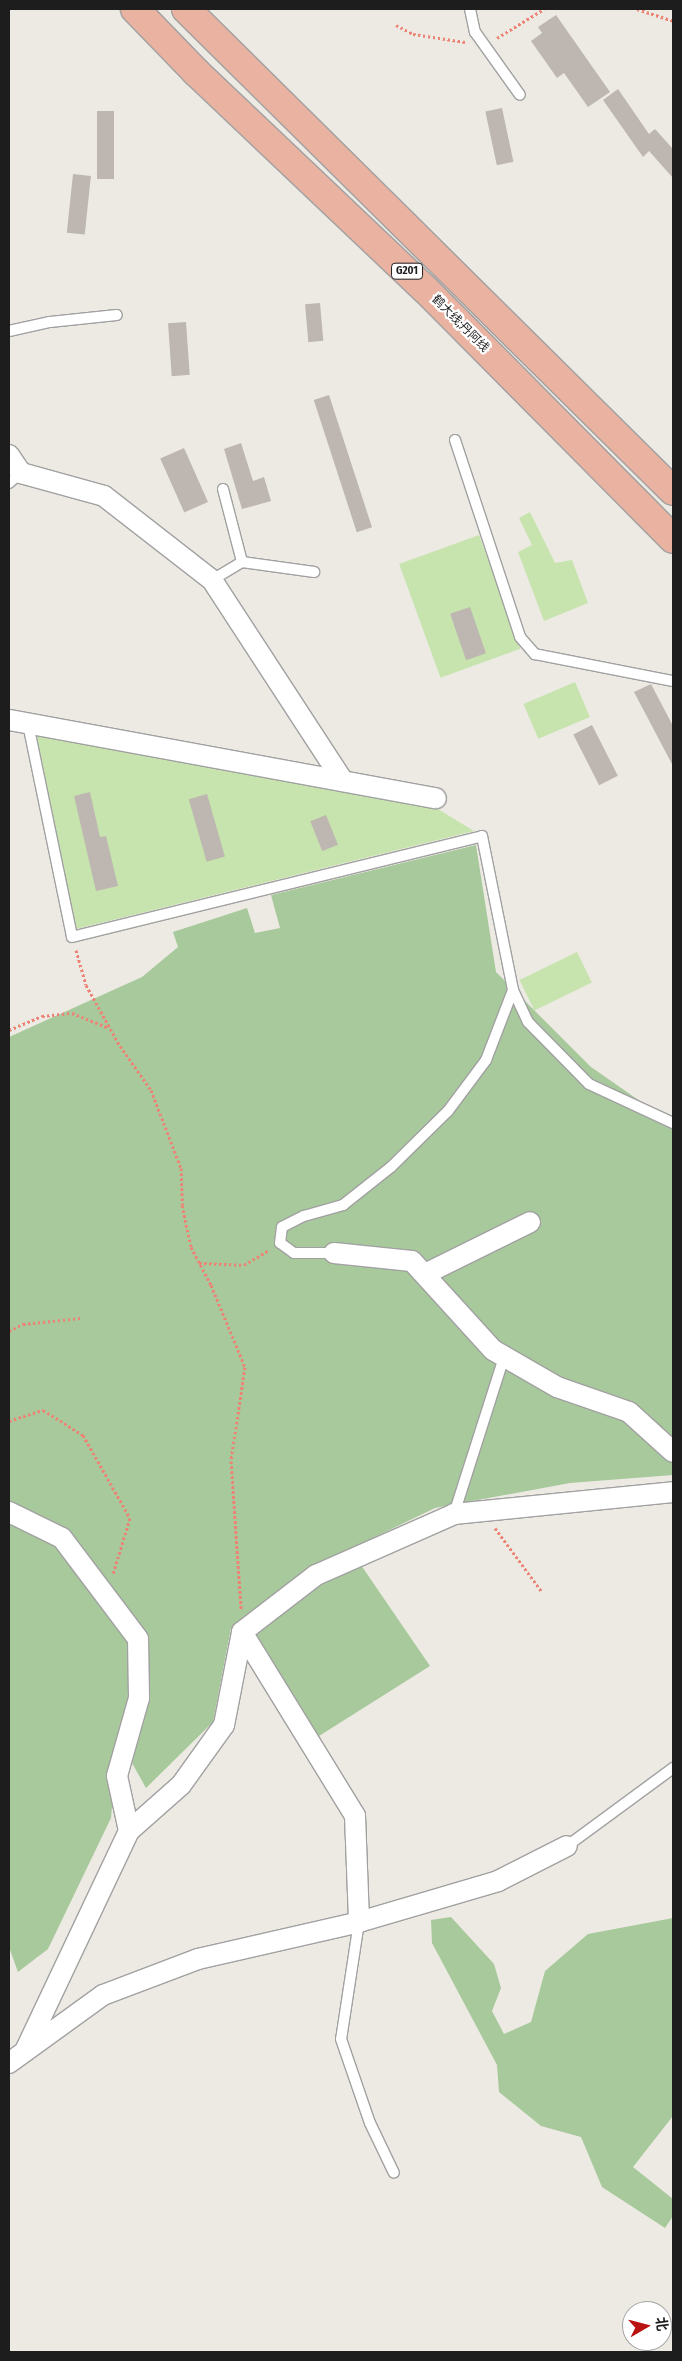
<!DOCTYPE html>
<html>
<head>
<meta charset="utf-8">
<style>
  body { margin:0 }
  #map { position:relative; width:682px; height:2361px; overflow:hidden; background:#edeae4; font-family:"Fira Sans Condensed","Noto Sans SC",sans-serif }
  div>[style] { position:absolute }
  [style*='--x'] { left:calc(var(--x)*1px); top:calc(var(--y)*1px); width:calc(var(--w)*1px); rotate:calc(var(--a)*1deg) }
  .grass>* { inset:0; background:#c7e4ae; transform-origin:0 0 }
  .forest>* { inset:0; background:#a8c99c }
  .building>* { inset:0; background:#bdb6b1; transform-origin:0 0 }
  .path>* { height:3px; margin-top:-1.5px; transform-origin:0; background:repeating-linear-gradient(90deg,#ed8375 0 2.5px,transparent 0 5px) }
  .roads { filter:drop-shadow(1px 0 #a1a1a1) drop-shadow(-1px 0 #a1a1a1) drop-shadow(0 1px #a1a1a1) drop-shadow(0 -1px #a1a1a1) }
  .service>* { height:10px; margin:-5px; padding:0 5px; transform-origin:5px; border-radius:5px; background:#fff }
  .minor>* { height:20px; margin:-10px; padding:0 10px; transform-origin:10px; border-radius:10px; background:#fff }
  .trunk>* { height:28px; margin:-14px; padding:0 14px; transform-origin:14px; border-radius:14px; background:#eab2a1 }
  span { translate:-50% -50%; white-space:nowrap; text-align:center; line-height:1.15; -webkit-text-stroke:4.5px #fff; paint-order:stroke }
  .shield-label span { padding:1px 4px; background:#fff; border:1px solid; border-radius:4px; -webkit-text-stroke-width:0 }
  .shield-label { font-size:11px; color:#1d1d1d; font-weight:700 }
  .street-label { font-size:12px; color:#1d1d1d }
  .frame { position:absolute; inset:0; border:10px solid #1d1d1d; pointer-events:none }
  .north { position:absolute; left:622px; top:2301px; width:50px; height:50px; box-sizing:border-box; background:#fff; border:1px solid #a5a5a5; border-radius:50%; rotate:82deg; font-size:14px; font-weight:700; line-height:20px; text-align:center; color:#1d1d1d }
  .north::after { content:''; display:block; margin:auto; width:18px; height:22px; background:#b91411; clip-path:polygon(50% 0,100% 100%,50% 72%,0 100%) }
</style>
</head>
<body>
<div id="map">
  <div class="grass">
    <i style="clip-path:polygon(530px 512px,555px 563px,572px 560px,588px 603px,544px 621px,518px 552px,532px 545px,519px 518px)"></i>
    <i style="left:479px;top:535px;width:121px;height:85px;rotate:70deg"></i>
    <i style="left:575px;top:682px;width:38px;height:56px;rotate:67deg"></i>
    <i style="clip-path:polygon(36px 732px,433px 806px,474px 831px,76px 929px)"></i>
    <i style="left:577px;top:952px;width:34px;height:64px;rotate:64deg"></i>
  </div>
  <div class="forest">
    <i style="clip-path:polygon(476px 845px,496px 972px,591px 1067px,673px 1124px,673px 1475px,570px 1483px,435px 1508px,350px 1549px,430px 1666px,319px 1736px,231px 1628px,213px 1722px,146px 1788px,118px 1738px,111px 1818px,48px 1949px,18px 1972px,9px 1947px,9px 1037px,142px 977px,178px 947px,173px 932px,247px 908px,255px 933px,280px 928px,271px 895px)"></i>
    <i style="clip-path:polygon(451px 1917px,494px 1964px,501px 1988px,492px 2011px,504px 2034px,531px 2022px,545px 1971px,588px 1934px,673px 1918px,673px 2116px,633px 2167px,673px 2199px,673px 2216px,665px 2228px,602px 2187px,581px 2137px,541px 2126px,499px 2092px,497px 2065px,432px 1943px,431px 1920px)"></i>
  </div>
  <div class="building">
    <i style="clip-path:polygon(556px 15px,610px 92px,588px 107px,564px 73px,557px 78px,531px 41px,542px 33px,538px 27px)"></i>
    <i style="clip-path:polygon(618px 89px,649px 134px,655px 129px,673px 149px,673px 178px,649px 151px,643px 157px,603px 100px)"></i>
    <i style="left:502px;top:108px;width:55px;height:17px;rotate:78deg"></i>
    <i style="left:97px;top:111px;width:17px;height:68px"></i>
    <i style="left:73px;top:174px;width:18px;height:59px;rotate:6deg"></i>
    <i style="left:320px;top:303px;width:38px;height:15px;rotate:85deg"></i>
    <i style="left:186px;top:322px;width:53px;height:18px;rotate:86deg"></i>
    <i style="left:329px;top:395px;width:139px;height:16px;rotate:72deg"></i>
    <i style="clip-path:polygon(241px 443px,253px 481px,264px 477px,271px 501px,242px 509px,224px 449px)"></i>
    <i style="left:184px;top:448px;width:59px;height:26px;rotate:66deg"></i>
    <i style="left:470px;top:607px;width:49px;height:21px;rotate:71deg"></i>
    <i style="clip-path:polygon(651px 684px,673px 726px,673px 766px,634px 692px)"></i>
    <i style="left:592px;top:725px;width:57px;height:21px;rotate:63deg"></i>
    <i style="clip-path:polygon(90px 792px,100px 837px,106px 836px,118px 886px,96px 891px,74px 796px)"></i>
    <i style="left:207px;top:794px;width:65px;height:19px;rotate:74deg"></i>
    <i style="left:326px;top:815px;width:32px;height:17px;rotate:68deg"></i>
  </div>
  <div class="path">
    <i style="--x:637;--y:9;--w:38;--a:18"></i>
    <i style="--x:396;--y:25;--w:19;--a:28"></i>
    <i style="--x:413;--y:34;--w:53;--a:8.7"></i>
    <i style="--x:497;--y:38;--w:55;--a:-31.7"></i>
    <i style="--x:76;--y:950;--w:36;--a:74"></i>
    <i style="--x:86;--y:985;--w:70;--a:60.9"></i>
    <i style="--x:120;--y:1046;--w:54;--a:54.8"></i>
    <i style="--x:151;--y:1090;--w:84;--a:69"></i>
    <i style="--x:181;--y:1168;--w:37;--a:88"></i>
    <i style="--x:182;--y:1205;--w:43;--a:77.9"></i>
    <i style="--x:191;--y:1247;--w:43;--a:62.2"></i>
    <i style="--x:211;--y:1285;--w:89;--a:67.5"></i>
    <i style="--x:245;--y:1367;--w:95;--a:98.5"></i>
    <i style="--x:231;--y:1461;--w:148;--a:86.1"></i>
    <i style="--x:9;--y:1030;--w:36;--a:-23"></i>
    <i style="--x:42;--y:1016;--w:30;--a:-6"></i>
    <i style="--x:72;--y:1013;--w:40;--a:22"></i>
    <i style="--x:199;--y:1263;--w:45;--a:2.5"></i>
    <i style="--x:244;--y:1265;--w:29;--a:-31"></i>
    <i style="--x:9;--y:1331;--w:16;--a:-27"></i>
    <i style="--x:23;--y:1324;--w:58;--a:-5.9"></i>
    <i style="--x:9;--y:1421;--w:36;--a:-18"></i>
    <i style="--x:43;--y:1410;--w:47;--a:32"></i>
    <i style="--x:83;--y:1435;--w:95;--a:60.5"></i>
    <i style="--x:130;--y:1518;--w:59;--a:106.9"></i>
    <i style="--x:495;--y:1528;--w:79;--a:53.7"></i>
  </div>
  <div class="roads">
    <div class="service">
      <i style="--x:470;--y:9;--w:24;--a:78"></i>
      <i style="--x:475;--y:32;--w:77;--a:54.5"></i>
      <i style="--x:9;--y:331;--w:42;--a:-12.4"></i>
      <i style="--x:50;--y:322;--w:67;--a:-6"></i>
      <i style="--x:455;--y:440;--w:207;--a:71.7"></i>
      <i style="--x:520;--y:637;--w:23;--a:49"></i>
      <i style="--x:535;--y:654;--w:141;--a:11.1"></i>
      <i style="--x:9;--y:483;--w:16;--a:-40"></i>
      <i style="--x:223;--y:489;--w:75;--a:75.4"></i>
      <i style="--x:212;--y:580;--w:35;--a:-31"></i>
      <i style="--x:242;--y:562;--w:73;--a:7.9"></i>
      <i style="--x:28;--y:724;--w:217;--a:78.3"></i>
      <i style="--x:72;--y:937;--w:422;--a:-13.8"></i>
      <i style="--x:482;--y:836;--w:157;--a:78.6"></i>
      <i style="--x:513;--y:990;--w:35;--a:65"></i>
      <i style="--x:528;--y:1022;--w:87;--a:45.5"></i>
      <i style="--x:589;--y:1084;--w:93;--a:24.9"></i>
      <i style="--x:334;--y:1253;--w:40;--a:180"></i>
      <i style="--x:294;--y:1253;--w:17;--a:-144"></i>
      <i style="--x:280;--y:1243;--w:16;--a:-83"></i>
      <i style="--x:282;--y:1227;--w:25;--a:-27"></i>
      <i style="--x:304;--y:1216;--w:41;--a:-15.8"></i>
      <i style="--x:343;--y:1205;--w:61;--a:-38.4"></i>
      <i style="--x:391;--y:1167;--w:80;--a:-44.5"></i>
      <i style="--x:448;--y:1111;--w:64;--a:-53.3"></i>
      <i style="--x:486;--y:1060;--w:75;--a:-68.9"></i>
      <i style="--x:454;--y:1514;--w:165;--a:-72.3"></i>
      <i style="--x:567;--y:1846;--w:132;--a:-36.3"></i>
      <i style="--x:359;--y:1922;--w:118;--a:98.7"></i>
      <i style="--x:341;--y:2039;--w:89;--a:71"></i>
      <i style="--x:370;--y:2123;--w:55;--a:64.4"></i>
    </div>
    <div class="minor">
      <i style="--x:9;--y:455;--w:22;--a:56"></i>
      <i style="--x:21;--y:473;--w:86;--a:15.5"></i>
      <i style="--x:104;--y:496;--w:137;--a:37.9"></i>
      <i style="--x:212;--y:580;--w:240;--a:56.9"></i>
      <i style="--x:9;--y:720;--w:434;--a:10.4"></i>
      <i style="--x:334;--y:1253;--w:78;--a:5.9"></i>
      <i style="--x:412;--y:1261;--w:120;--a:47.7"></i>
      <i style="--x:493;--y:1350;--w:74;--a:30"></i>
      <i style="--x:557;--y:1387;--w:76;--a:19.1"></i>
      <i style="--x:629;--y:1412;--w:59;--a:42.3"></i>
      <i style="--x:425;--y:1274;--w:117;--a:-26.3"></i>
      <i style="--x:9;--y:1512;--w:59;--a:26.1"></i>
      <i style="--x:62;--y:1538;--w:126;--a:53"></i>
      <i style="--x:138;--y:1639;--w:59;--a:89"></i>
      <i style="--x:139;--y:1698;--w:81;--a:105.8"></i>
      <i style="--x:117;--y:1776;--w:56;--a:77.7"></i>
      <i style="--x:129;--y:1831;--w:69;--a:-41.5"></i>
      <i style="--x:181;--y:1785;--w:74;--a:-54.4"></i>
      <i style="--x:224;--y:1725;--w:95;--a:-79"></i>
      <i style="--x:242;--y:1632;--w:216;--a:58.4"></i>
      <i style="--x:355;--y:1816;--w:106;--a:87.8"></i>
      <i style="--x:242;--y:1632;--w:93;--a:-37.6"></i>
      <i style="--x:316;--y:1575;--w:151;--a:-23.8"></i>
      <i style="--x:454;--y:1514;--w:220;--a:-5.7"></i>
      <i style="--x:25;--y:2051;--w:243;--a:-64.7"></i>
      <i style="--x:9;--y:2063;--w:116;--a:-35.9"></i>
      <i style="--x:103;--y:1995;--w:102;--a:-20.8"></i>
      <i style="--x:198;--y:1959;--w:165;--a:-12.9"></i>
      <i style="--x:359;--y:1922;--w:145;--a:-16.4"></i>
      <i style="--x:498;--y:1881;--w:77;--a:-26.9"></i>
    </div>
    <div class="trunk">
      <i style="--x:135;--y:9;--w:88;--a:45.9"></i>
      <i style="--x:196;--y:72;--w:315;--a:43.5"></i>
      <i style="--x:425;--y:289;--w:352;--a:45.2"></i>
      <i style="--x:186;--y:9;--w:685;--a:44.7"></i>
    </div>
  </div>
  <div class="shield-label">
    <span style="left:407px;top:271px">G201</span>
  </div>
  <div class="street-label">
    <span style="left:460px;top:324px;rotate:45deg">鹤大线;丹阿线</span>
  </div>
  <div class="frame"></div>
  <div class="north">北</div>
</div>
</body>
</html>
